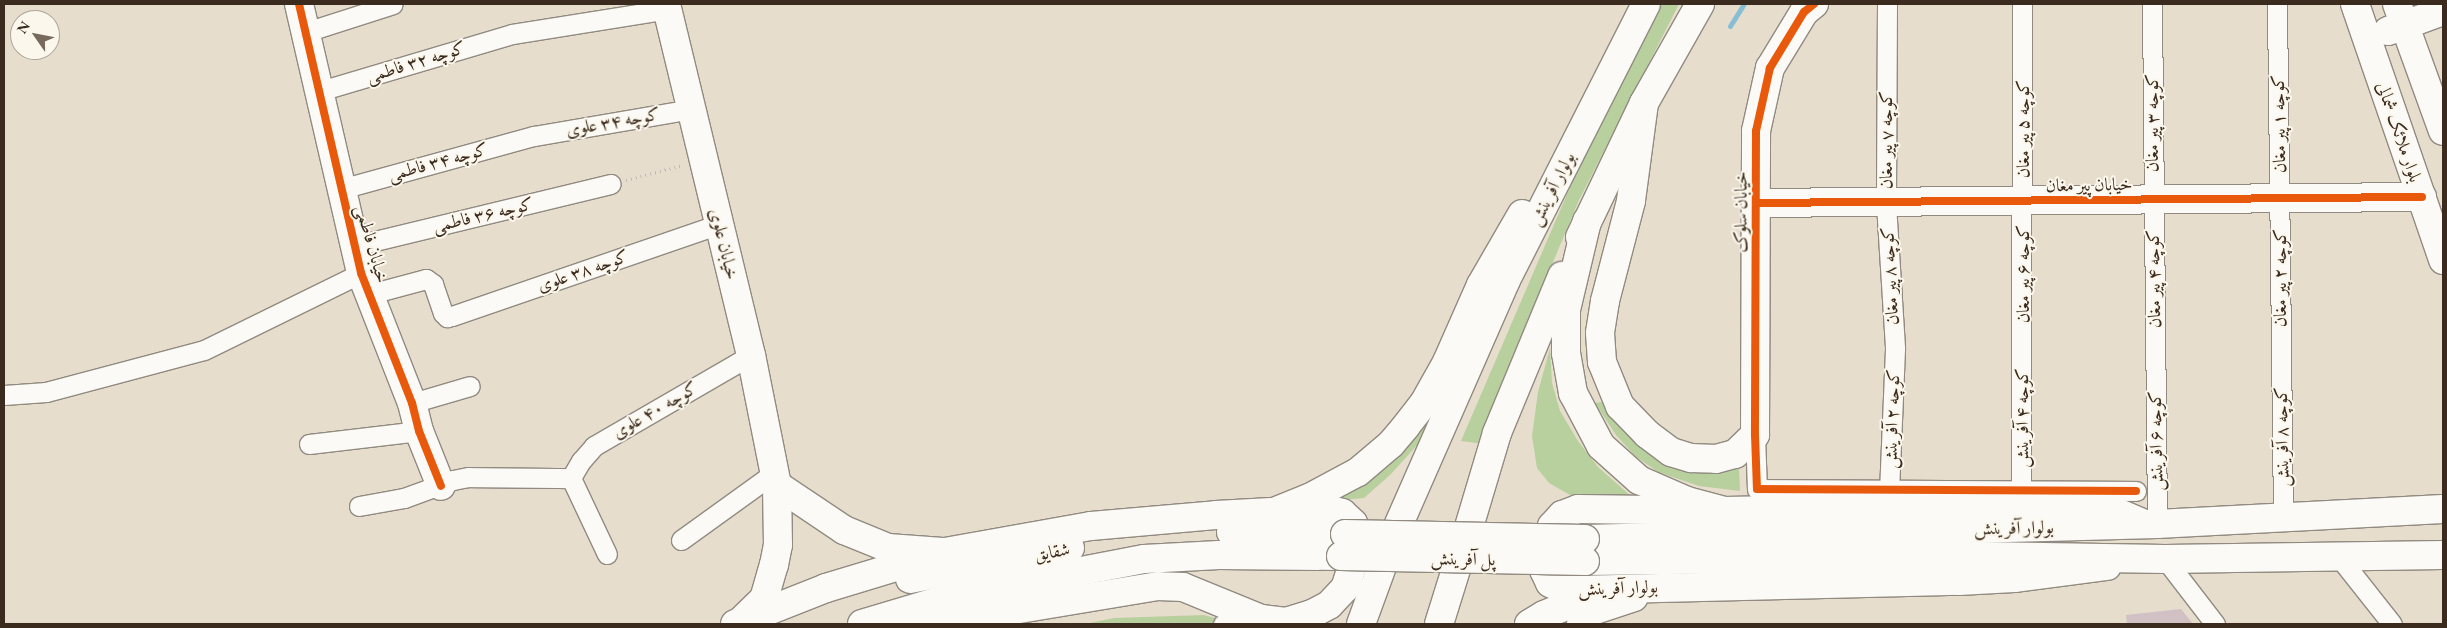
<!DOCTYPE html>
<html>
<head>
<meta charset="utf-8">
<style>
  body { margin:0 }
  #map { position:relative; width:2447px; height:628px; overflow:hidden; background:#e6ddcc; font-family:"EB Garamond",Amiri,serif }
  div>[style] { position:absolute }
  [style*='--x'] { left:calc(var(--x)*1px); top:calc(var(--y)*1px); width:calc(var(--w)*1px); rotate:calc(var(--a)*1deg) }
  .green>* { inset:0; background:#b8d09d }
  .stream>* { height:5px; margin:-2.5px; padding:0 2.5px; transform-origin:2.5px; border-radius:2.5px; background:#87bed5 }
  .building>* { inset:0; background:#d1c1c5 }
  .path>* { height:3px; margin-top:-1.5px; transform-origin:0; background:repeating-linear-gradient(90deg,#bebbb7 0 1px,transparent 0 5px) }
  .roads { filter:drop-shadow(1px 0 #918a80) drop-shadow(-1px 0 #918a80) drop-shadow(0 1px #918a80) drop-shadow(0 -1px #918a80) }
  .street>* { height:19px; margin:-9.5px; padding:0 9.5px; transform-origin:9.5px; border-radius:9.5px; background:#fbfaf7 }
  .secondary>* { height:28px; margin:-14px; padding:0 14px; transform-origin:14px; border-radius:14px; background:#fbfaf7 }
  .primary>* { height:28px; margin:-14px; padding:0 14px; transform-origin:14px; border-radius:14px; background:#fbfaf7 }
  .highway>* { height:28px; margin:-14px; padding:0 14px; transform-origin:14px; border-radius:14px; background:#fbfaf7 }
  .bridges { filter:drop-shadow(1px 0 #918a80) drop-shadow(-1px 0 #918a80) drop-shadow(0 1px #918a80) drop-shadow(0 -1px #918a80) }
  .primary-bridge>* { height:28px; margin:-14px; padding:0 14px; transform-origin:14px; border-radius:14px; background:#fbfaf7 }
  .cycleway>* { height:8px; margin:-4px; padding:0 4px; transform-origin:4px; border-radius:4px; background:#e8590c }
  span { translate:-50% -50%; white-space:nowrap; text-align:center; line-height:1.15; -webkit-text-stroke:4px #fbf7ec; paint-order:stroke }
  .street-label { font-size:18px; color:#3b2a1e }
  .frame { position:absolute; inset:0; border:5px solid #3b2a1e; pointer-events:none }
  .north { position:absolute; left:10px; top:10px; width:50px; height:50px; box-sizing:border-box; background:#fbf7ec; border:1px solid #aea59a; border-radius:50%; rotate:303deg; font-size:14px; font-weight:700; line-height:20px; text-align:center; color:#3b2a1e }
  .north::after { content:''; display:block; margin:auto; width:18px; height:22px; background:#77695b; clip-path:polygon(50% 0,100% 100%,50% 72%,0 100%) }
</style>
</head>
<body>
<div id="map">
  <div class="green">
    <i style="clip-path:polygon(1662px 4px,1679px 4px,1579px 200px,1543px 286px,1519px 354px,1507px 453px,1484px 444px,1461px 441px,1571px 185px)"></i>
    <i style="clip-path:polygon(1496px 267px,1428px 433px,1391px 474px,1364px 498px,1328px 501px,1358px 484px)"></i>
    <i style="clip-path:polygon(1550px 348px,1552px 383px,1560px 411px,1578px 441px,1598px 467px,1632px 497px,1582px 502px,1549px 483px,1537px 468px,1532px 436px,1538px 392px)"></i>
    <i style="clip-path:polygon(1602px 402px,1648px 451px,1688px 466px,1739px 468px,1740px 491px,1699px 486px,1658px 472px,1635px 456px,1616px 435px,1595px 403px)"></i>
    <i style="clip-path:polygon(1204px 615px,1236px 624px,1085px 624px,1114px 618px)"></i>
  </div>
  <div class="stream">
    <i style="--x:1730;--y:26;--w:26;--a:-58"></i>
  </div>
  <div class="building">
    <i style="clip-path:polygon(2181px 609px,2193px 624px,2127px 624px,2126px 615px)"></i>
  </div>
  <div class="path">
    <i style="--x:626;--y:180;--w:59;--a:-14.7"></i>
  </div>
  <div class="roads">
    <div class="street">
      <i style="--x:1887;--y:4;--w:200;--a:90.3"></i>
      <i style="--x:1886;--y:204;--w:145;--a:86.4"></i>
      <i style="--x:1895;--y:349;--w:141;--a:92.4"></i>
      <i style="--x:2152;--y:4;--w:520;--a:89.45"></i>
      <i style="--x:2277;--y:4;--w:513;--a:89.33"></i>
      <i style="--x:306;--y:32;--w:91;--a:-17.8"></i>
      <i style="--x:320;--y:91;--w:200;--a:-16.5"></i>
      <i style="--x:512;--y:34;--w:158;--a:-9.1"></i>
      <i style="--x:341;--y:189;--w:200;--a:-15.4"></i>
      <i style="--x:534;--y:136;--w:160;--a:-9.7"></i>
      <i style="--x:354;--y:246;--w:264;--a:-13.6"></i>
      <i style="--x:370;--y:294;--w:58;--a:-15"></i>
      <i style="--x:426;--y:279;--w:9;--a:36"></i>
      <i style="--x:433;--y:284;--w:31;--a:71"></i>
      <i style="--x:443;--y:313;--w:6;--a:45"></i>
      <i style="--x:447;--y:317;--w:5;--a:-11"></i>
      <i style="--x:452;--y:316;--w:282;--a:-19"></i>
      <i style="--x:4;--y:395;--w:42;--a:-4.1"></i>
      <i style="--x:46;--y:392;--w:163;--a:-14.9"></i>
      <i style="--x:204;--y:350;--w:175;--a:-26.1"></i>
      <i style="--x:412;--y:403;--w:60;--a:-16.3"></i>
      <i style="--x:1755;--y:435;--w:54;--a:87.9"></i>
      <i style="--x:1757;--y:489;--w:379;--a:0.3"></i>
      <i style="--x:309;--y:444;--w:111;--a:-6.7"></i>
      <i style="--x:571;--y:478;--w:20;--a:-60"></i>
      <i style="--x:581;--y:461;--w:20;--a:-49"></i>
      <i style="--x:594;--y:446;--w:181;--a:-30.1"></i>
      <i style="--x:571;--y:478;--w:84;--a:64.7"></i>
      <i style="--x:2021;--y:491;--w:487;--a:-89.9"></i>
      <i style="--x:359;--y:506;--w:46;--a:-10.1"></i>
      <i style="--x:404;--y:498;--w:52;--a:-20.2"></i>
      <i style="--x:453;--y:480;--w:16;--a:-11"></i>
      <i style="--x:469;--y:477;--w:102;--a:0.6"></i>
      <i style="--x:681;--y:540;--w:115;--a:-35.8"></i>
      <i style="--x:2339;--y:557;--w:85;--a:51.7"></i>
      <i style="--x:2165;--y:559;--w:82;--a:52.4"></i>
      <i style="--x:1223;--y:624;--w:13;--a:-29"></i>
    </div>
    <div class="secondary">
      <i style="--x:299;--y:4;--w:276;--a:77"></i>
      <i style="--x:361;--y:273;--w:140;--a:68.6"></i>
      <i style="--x:412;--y:403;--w:29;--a:76"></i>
      <i style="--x:419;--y:431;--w:59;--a:68.2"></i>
      <i style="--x:666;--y:4;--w:361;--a:76.4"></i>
      <i style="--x:751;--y:355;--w:133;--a:78.7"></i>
      <i style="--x:2355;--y:4;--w:271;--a:71"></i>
      <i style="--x:2397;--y:4;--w:135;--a:70.1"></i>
      <i style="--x:2388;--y:31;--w:59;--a:-20"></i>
      <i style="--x:1644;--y:103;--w:99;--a:97.6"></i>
      <i style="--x:1631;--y:201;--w:103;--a:104.6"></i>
      <i style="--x:1605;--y:301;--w:32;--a:99"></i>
      <i style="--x:1600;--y:333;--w:29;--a:86"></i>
      <i style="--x:1602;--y:362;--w:48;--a:67.8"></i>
      <i style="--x:1620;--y:406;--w:39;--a:46"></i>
      <i style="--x:1647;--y:434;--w:30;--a:37"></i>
      <i style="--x:1671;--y:452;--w:21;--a:17"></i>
      <i style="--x:1691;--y:458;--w:25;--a:2"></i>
      <i style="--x:1716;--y:459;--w:20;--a:-15"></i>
      <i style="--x:1735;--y:454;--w:28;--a:-44"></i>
      <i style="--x:1755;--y:435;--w:304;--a:-89.8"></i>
      <i style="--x:1756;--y:131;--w:65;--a:-77.5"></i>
      <i style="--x:1770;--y:68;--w:66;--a:-58.7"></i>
      <i style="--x:1804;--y:12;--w:13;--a:-39"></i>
      <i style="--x:1756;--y:203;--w:666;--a:-0.52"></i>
      <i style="--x:1587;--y:221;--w:91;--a:103.3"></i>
      <i style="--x:1566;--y:310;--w:43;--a:90"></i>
      <i style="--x:1566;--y:353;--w:41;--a:80.1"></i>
      <i style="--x:1573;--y:393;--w:60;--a:62.2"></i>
      <i style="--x:1601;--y:446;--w:51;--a:41.8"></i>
      <i style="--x:1639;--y:480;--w:52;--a:23.6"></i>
      <i style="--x:1687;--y:501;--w:39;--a:15"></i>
      <i style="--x:1725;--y:511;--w:305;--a:-1.1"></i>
      <i style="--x:2030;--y:505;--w:84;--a:4.1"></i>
      <i style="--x:2114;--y:511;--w:33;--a:23"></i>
      <i style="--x:1580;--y:237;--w:148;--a:-64.5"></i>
      <i style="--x:1644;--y:103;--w:114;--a:-60.5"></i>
      <i style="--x:1279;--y:510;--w:32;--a:-22"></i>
      <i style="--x:1309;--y:498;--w:55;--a:-28"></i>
      <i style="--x:1358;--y:472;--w:43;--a:-40.3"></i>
      <i style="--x:1391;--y:444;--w:23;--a:-50"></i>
      <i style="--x:1406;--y:426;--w:29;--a:-52"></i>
      <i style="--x:1424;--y:403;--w:47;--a:-60.7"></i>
      <i style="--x:1447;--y:362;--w:84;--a:-66.2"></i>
      <i style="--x:1481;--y:285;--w:82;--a:-60"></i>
      <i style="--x:1725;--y:511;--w:147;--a:-179.2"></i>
      <i style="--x:1578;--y:509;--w:17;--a:159"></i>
      <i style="--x:1562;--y:515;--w:15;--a:132"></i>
      <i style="--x:1552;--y:526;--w:22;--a:111"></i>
      <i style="--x:1544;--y:547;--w:23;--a:90"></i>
      <i style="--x:1544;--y:570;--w:14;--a:65"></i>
      <i style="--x:1550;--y:583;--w:14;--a:25"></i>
      <i style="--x:1563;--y:589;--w:15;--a:4"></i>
      <i style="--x:1578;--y:590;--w:381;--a:-1.4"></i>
      <i style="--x:1959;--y:581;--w:55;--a:-3.1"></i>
      <i style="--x:2014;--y:578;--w:94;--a:-7.4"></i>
      <i style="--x:1391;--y:542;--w:286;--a:-66.3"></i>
      <i style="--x:1506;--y:280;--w:309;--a:-63.1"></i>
      <i style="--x:1463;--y:547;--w:119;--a:-73.4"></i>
      <i style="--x:1497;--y:433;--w:170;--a:-67.5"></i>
      <i style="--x:742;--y:620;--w:30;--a:-44"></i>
      <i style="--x:764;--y:599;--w:35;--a:-74"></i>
      <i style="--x:774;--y:565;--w:20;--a:-79"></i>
      <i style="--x:778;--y:545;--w:60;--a:-91"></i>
      <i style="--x:777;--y:485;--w:81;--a:33.9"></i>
      <i style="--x:844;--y:530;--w:48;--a:22.2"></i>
      <i style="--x:888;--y:548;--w:55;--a:4.2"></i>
      <i style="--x:1529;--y:624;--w:17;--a:-31"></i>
      <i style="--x:1544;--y:615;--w:53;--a:-22.2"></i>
      <i style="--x:1581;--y:624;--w:17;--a:-50"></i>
      <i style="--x:1592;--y:611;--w:44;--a:-18.4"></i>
    </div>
    <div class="primary">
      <i style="--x:1231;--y:532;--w:114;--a:1"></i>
      <i style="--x:1585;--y:539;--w:572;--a:-1.5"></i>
      <i style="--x:2157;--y:524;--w:286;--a:-3"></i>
      <i style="--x:1585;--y:561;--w:393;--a:-0.7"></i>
      <i style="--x:1978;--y:556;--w:187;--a:0.9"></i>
      <i style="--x:2165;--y:559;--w:278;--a:-0.8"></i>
      <i style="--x:910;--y:579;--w:163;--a:-11"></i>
      <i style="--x:735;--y:624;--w:98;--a:-21.6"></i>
      <i style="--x:826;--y:588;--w:124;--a:-16.8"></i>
      <i style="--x:945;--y:552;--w:148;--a:-10.1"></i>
      <i style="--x:1091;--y:526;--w:125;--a:-5"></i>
      <i style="--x:1216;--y:515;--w:111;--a:-3.1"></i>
      <i style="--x:1327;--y:509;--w:16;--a:15"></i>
      <i style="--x:1342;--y:513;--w:15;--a:42"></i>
      <i style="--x:1353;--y:523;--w:18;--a:77"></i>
      <i style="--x:1357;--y:541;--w:26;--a:101"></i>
      <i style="--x:1352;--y:567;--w:22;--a:108"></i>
      <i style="--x:1345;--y:588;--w:23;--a:133"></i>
      <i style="--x:1329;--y:605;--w:19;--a:152"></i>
      <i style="--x:1312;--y:614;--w:27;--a:163"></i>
      <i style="--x:1286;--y:622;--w:25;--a:-173"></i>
      <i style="--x:1261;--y:619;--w:84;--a:-157.7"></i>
      <i style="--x:1183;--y:587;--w:25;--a:-178"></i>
      <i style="--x:1158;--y:586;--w:209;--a:170.6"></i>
      <i style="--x:952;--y:620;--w:47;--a:175.1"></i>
      <i style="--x:862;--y:624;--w:104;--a:-16.7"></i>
      <i style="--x:962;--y:594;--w:185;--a:-10.9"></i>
      <i style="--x:1144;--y:559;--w:75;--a:-3.1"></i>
      <i style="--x:1219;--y:555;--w:122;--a:0.5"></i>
    </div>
    <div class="highway">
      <i style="--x:1361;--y:624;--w:87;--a:-69.9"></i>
      <i style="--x:1439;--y:624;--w:81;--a:-72.7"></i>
    </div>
  </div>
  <div class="bridges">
    <div class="primary-bridge">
      <i style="--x:1345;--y:534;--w:240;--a:1.2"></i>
      <i style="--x:1341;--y:556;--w:244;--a:1.2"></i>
    </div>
  </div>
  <div class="cycleway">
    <i style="--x:299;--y:4;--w:276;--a:77"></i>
    <i style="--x:361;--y:273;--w:140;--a:68.6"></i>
    <i style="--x:412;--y:403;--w:29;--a:76"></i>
    <i style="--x:419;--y:431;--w:59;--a:68.2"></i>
    <i style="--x:1814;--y:4;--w:13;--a:141"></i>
    <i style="--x:1804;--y:12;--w:66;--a:121.3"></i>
    <i style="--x:1770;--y:68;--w:65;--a:102.5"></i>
    <i style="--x:1756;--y:131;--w:304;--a:90.2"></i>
    <i style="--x:1755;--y:435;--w:54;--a:87.9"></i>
    <i style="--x:1757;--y:489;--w:379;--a:0.3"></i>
    <i style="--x:1756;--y:203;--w:666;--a:-0.52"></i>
  </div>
  <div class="street-label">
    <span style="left:416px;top:62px;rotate:-17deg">کوچه ۳۲ فاطمی</span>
    <span style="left:613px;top:122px;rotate:-10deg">کوچه ۳۴ علوی</span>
    <span style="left:2152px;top:123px;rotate:-90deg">کوچه ۳ پیر مغان</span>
    <span style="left:2279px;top:124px;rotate:-91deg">کوچه ۱ پیر مغان</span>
    <span style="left:2023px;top:129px;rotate:-90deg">کوچه ۵ پیر مغان</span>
    <span style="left:2399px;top:132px;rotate:71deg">بلوار ملائک شمالی</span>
    <span style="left:1886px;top:140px;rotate:-90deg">کوچه ۷ پیر مغان</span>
    <span style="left:438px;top:162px;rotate:-15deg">کوچه ۳۴ فاطمی</span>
    <span style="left:2089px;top:185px;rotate:-1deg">خیابان پیر مغان</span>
    <span style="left:1552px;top:189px;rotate:-63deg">بولوار آفرینش</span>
    <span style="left:1741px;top:212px;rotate:-90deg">خیابان سلوک</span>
    <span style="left:483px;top:215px;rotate:-13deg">کوچه ۳۶ فاطمی</span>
    <span style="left:372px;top:244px;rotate:74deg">خیابان فاطمی</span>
    <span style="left:724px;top:244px;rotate:76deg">خیابان علوی</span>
    <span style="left:583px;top:271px;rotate:-19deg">کوچه ۳۸ علوی</span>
    <span style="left:2023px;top:274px;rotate:-90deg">کوچه ۶ پیر مغان</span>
    <span style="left:1890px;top:276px;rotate:-93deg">کوچه ۸ پیر مغان</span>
    <span style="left:2280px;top:278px;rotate:-90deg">کوچه ۲ پیر مغان</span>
    <span style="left:2154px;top:279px;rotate:-91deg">کوچه ۴ پیر مغان</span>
    <span style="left:655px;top:410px;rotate:-30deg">کوچه ۴۰ علوی</span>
    <span style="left:2022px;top:418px;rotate:-90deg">کوچه ۴ آفرینش</span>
    <span style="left:1892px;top:419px;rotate:-88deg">کوچه ۲ آفرینش</span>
    <span style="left:2282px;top:437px;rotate:-91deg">کوچه ۸ آفرینش</span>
    <span style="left:2156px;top:441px;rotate:-91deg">کوچه ۶ آفرینش</span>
    <span style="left:2014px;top:528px;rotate:-1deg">بولوار آفرینش</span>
    <span style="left:1052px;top:552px;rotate:-10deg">شقایق</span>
    <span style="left:1463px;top:559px;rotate:1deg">پل آفرینش</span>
    <span style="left:1618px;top:588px;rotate:-2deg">بولوار آفرینش</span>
  </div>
  <div class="frame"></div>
  <div class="north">N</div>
</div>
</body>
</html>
